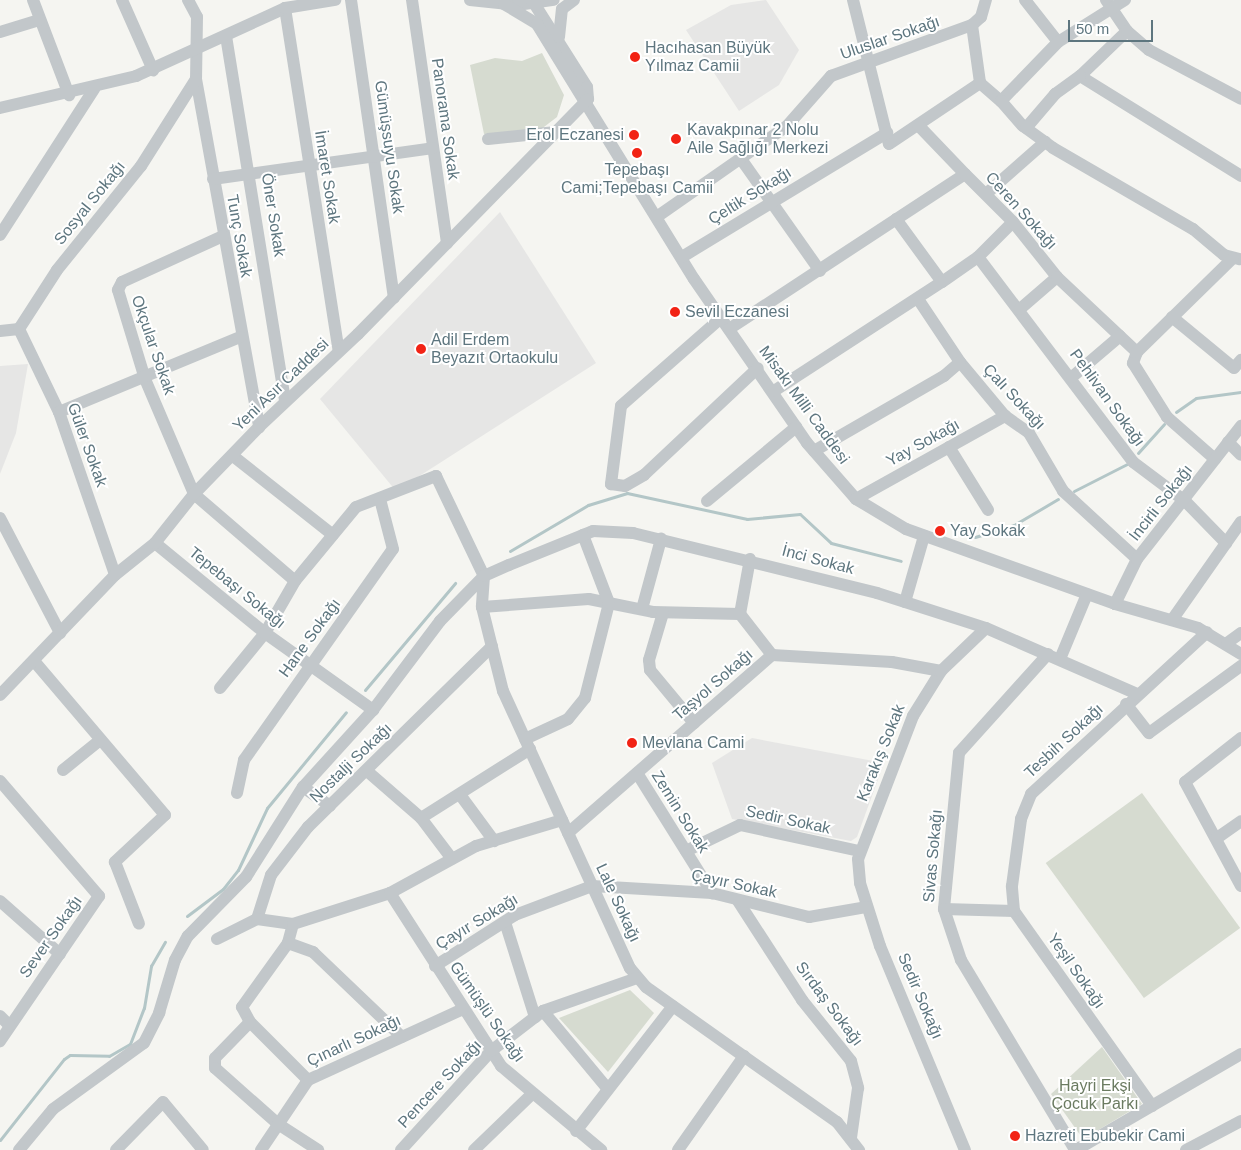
<!DOCTYPE html>
<html>
<head>
<meta charset="utf-8">
<style>
  body { margin:0 }
  #map { position:relative; width:1241px; height:1150px; overflow:hidden; background:#f5f5f1; font-family:Arial,sans-serif }
  div>[style] { position:absolute }
  [style*='--x'] { left:calc(var(--x)*1px); top:calc(var(--y)*1px); width:calc(var(--w)*1px); rotate:calc(var(--a)*1deg) }
  .built>* { inset:0; background:#e6e6e5 }
  .green>* { inset:0; background:#d6dbd0; transform-origin:0 0 }
  .stream>* { height:3px; margin:-1.5px; padding:0 1.5px; transform-origin:1.5px; border-radius:1.5px; background:#b3c6c7 }
  .minor>* { height:12px; margin:-6px; padding:0 6px; transform-origin:6px; border-radius:6px; background:#c2c7ca }
  .dots>* { width:14px; height:14px; translate:-50% -50%; box-sizing:border-box; border:2px solid #fff; border-radius:50% }
  span { translate:-50% -50%; white-space:nowrap; text-align:center; line-height:1.15; -webkit-text-stroke:4px #fff; paint-order:stroke }
  .street-label { font-size:16px; color:#5e767f }
  .poi-label { font-size:16px; color:#5e767f }
  .left { translate:0 -50%; text-align:left }
  .right { translate:-100% -50%; text-align:right }
  .park-label { font-size:16px; color:#6b7b61 }
  .scale { position:absolute; left:1068px; top:20px; width:85px; height:22px; box-sizing:border-box; border:2px solid #5e767f; border-top:0; padding-left:6px; font-size:15px; line-height:18px; white-space:nowrap; color:#5e767f; -webkit-text-stroke:4px #fff; paint-order:stroke }
</style>
</head>
<body>
<div id="map">
  <div class="built">
    <i style="clip-path:polygon(766px 0,799px 50px,779px 85px,739px 111px,686px 30px,731px 5px)"></i>
    <i style="clip-path:polygon(500px 212px,596px 363px,396px 491px,320px 399px)"></i>
    <i style="clip-path:polygon(28px 364px,16px 433px,0 474px,0 366px)"></i>
    <i style="clip-path:polygon(752px 738px,884px 763px,857px 837px,851px 841px,732px 819px,712px 763px)"></i>
  </div>
  <div class="green">
    <i style="clip-path:polygon(542px 53px,564px 95px,557px 117px,540px 130px,484px 134px,470px 65px,495px 58px,522px 61px)"></i>
    <i style="left:1142px;top:793px;width:167px;height:119px;rotate:54deg"></i>
    <i style="clip-path:polygon(630px 990px,654px 1013px,608px 1072px,559px 1018px)"></i>
    <i style="clip-path:polygon(1102px 1047px,1142px 1104px,1083px 1139px,1051px 1094px)"></i>
  </div>
  <div class="stream">
    <i style="--x:1176;--y:412;--w:24;--a:-35"></i>
    <i style="--x:1196;--y:398;--w:45;--a:-7.6"></i>
    <i style="--x:1138;--y:453;--w:39;--a:-48"></i>
    <i style="--x:1074;--y:491;--w:59;--a:-27"></i>
    <i style="--x:975;--y:537;--w:41;--a:-17.1"></i>
    <i style="--x:1014;--y:525;--w:51;--a:-30.6"></i>
    <i style="--x:510;--y:551;--w:91;--a:-30.5"></i>
    <i style="--x:588;--y:505;--w:41;--a:-17.1"></i>
    <i style="--x:627;--y:493;--w:123;--a:12.2"></i>
    <i style="--x:747;--y:519;--w:53;--a:-5.4"></i>
    <i style="--x:800;--y:514;--w:42;--a:43.1"></i>
    <i style="--x:831;--y:543;--w:72;--a:14.4"></i>
    <i style="--x:365;--y:690;--w:140;--a:-49.9"></i>
    <i style="--x:187;--y:916;--w:45;--a:-36.9"></i>
    <i style="--x:223;--y:889;--w:24;--a:-52"></i>
    <i style="--x:238;--y:870;--w:68;--a:-64.9"></i>
    <i style="--x:267;--y:808;--w:124;--a:-50.5"></i>
    <i style="--x:0;--y:1140;--w:103;--a:-51.7"></i>
    <i style="--x:64;--y:1059;--w:7;--a:-34"></i>
    <i style="--x:70;--y:1055;--w:39;--a:1"></i>
    <i style="--x:109;--y:1056;--w:24;--a:-30"></i>
    <i style="--x:130;--y:1044;--w:39;--a:-69"></i>
    <i style="--x:144;--y:1008;--w:43;--a:-80.5"></i>
    <i style="--x:151;--y:966;--w:28;--a:-60"></i>
  </div>
  <div class="minor">
    <i style="--x:33;--y:0;--w:102;--a:69.2"></i>
    <i style="--x:122;--y:0;--w:77;--a:66.1"></i>
    <i style="--x:188;--y:0;--w:19;--a:62"></i>
    <i style="--x:197;--y:17;--w:62;--a:90.9"></i>
    <i style="--x:196;--y:79;--w:354;--a:79.7"></i>
    <i style="--x:351;--y:0;--w:301;--a:81.8"></i>
    <i style="--x:412;--y:0;--w:246;--a:81.8"></i>
    <i style="--x:470;--y:0;--w:47;--a:6.1"></i>
    <i style="--x:517;--y:5;--w:37;--a:-8"></i>
    <i style="--x:532;--y:0;--w:103;--a:57.7"></i>
    <i style="--x:587;--y:87;--w:12;--a:85"></i>
    <i style="--x:853;--y:0;--w:148;--a:76"></i>
    <i style="--x:889;--y:144;--w:110;--a:-33.8"></i>
    <i style="--x:980;--y:83;--w:28;--a:41"></i>
    <i style="--x:1025;--y:0;--w:53;--a:51.8"></i>
    <i style="--x:1106;--y:0;--w:37;--a:56"></i>
    <i style="--x:1127;--y:31;--w:65;--a:136.2"></i>
    <i style="--x:1080;--y:76;--w:190;--a:31.8"></i>
    <i style="--x:1125;--y:0;--w:79;--a:147.9"></i>
    <i style="--x:1058;--y:42;--w:82;--a:134"></i>
    <i style="--x:1001;--y:101;--w:33;--a:49"></i>
    <i style="--x:1023;--y:126;--w:37;--a:36"></i>
    <i style="--x:1053;--y:148;--w:162;--a:30.1"></i>
    <i style="--x:1193;--y:229;--w:40;--a:40"></i>
    <i style="--x:1224;--y:255;--w:16;--a:15"></i>
    <i style="--x:504;--y:4;--w:39;--a:31"></i>
    <i style="--x:537;--y:24;--w:299;--a:58.4"></i>
    <i style="--x:694;--y:279;--w:199;--a:55.4"></i>
    <i style="--x:807;--y:443;--w:74;--a:48.8"></i>
    <i style="--x:856;--y:499;--w:58;--a:31"></i>
    <i style="--x:906;--y:529;--w:222;--a:19.7"></i>
    <i style="--x:1115;--y:604;--w:86;--a:16.1"></i>
    <i style="--x:1198;--y:628;--w:50;--a:31.2"></i>
    <i style="--x:285;--y:8;--w:347;--a:81.1"></i>
    <i style="--x:972;--y:25;--w:59;--a:82.1"></i>
    <i style="--x:1127;--y:31;--w:29;--a:41"></i>
    <i style="--x:1149;--y:50;--w:104;--a:28"></i>
    <i style="--x:0;--y:32;--w:41;--a:-17.1"></i>
    <i style="--x:226;--y:36;--w:369;--a:80.8"></i>
    <i style="--x:559;--y:37;--w:28;--a:-84"></i>
    <i style="--x:562;--y:9;--w:15;--a:-37"></i>
    <i style="--x:0;--y:108;--w:140;--a:-13.2"></i>
    <i style="--x:136;--y:76;--w:164;--a:-24.5"></i>
    <i style="--x:285;--y:8;--w:51;--a:-9.1"></i>
    <i style="--x:918;--y:125;--w:68;--a:46.2"></i>
    <i style="--x:1026;--y:128;--w:45;--a:-49.5"></i>
    <i style="--x:1055;--y:94;--w:31;--a:-36"></i>
    <i style="--x:488;--y:139;--w:68;--a:-5.9"></i>
    <i style="--x:741;--y:159;--w:137;--a:54.8"></i>
    <i style="--x:213;--y:179;--w:222;--a:-8"></i>
    <i style="--x:986;--y:194;--w:79;--a:-41.4"></i>
    <i style="--x:658;--y:216;--w:157;--a:-34.9"></i>
    <i style="--x:787;--y:126;--w:67;--a:-48.7"></i>
    <i style="--x:831;--y:76;--w:150;--a:-19.9"></i>
    <i style="--x:972;--y:25;--w:12;--a:-42"></i>
    <i style="--x:981;--y:17;--w:18;--a:-74"></i>
    <i style="--x:896;--y:219;--w:78;--a:53.9"></i>
    <i style="--x:942;--y:282;--w:44;--a:-34.8"></i>
    <i style="--x:978;--y:257;--w:49;--a:-45"></i>
    <i style="--x:0;--y:235;--w:174;--a:-57.2"></i>
    <i style="--x:223;--y:236;--w:111;--a:155.5"></i>
    <i style="--x:122;--y:282;--w:9;--a:117"></i>
    <i style="--x:118;--y:290;--w:93;--a:73.1"></i>
    <i style="--x:145;--y:379;--w:125;--a:66.9"></i>
    <i style="--x:194;--y:494;--w:133;--a:40.7"></i>
    <i style="--x:295;--y:581;--w:96;--a:-50.5"></i>
    <i style="--x:356;--y:507;--w:86;--a:-21.2"></i>
    <i style="--x:436;--y:476;--w:111;--a:64.4"></i>
    <i style="--x:682;--y:257;--w:240;--a:-31.2"></i>
    <i style="--x:978;--y:257;--w:257;--a:52.9"></i>
    <i style="--x:1133;--y:462;--w:65;--a:36.9"></i>
    <i style="--x:1185;--y:501;--w:59;--a:45.7"></i>
    <i style="--x:918;--y:299;--w:76;--a:56.3"></i>
    <i style="--x:960;--y:362;--w:70;--a:50.2"></i>
    <i style="--x:1005;--y:416;--w:29;--a:35"></i>
    <i style="--x:1029;--y:433;--w:67;--a:59.6"></i>
    <i style="--x:1063;--y:491;--w:100;--a:42.6"></i>
    <i style="--x:1020;--y:309;--w:49;--a:-40.9"></i>
    <i style="--x:1172;--y:317;--w:80;--a:39.4"></i>
    <i style="--x:1234;--y:368;--w:11;--a:-49"></i>
    <i style="--x:721;--y:318;--w:133;--a:138.7"></i>
    <i style="--x:621;--y:406;--w:79;--a:97.3"></i>
    <i style="--x:611;--y:484;--w:14;--a:8"></i>
    <i style="--x:625;--y:486;--w:22;--a:-30"></i>
    <i style="--x:644;--y:475;--w:156;--a:-43.2"></i>
    <i style="--x:19;--y:329;--w:92;--a:64.3"></i>
    <i style="--x:59;--y:412;--w:172;--a:71"></i>
    <i style="--x:729;--y:329;--w:282;--a:-33.3"></i>
    <i style="--x:965;--y:174;--w:68;--a:45"></i>
    <i style="--x:1013;--y:222;--w:70;--a:51.3"></i>
    <i style="--x:1057;--y:277;--w:110;--a:43.2"></i>
    <i style="--x:1137;--y:352;--w:134;--a:-44.4"></i>
    <i style="--x:0;--y:331;--w:19;--a:-6"></i>
    <i style="--x:19;--y:329;--w:70;--a:-57.2"></i>
    <i style="--x:57;--y:270;--w:134;--a:-51.1"></i>
    <i style="--x:141;--y:166;--w:103;--a:-57.7"></i>
    <i style="--x:1137;--y:352;--w:12;--a:110"></i>
    <i style="--x:1133;--y:363;--w:64;--a:57.8"></i>
    <i style="--x:1167;--y:417;--w:64;--a:41.2"></i>
    <i style="--x:1072;--y:377;--w:63;--a:-40.5"></i>
    <i style="--x:774;--y:391;--w:200;--a:-33"></i>
    <i style="--x:59;--y:412;--w:196;--a:-22.5"></i>
    <i style="--x:1228;--y:442;--w:18;--a:45"></i>
    <i style="--x:949;--y:447;--w:74;--a:58.2"></i>
    <i style="--x:814;--y:451;--w:150;--a:-30"></i>
    <i style="--x:944;--y:376;--w:21;--a:-41"></i>
    <i style="--x:233;--y:456;--w:127;--a:38.3"></i>
    <i style="--x:856;--y:499;--w:171;--a:-29.1"></i>
    <i style="--x:707;--y:501;--w:116;--a:-39.7"></i>
    <i style="--x:0;--y:518;--w:130;--a:62.4"></i>
    <i style="--x:155;--y:543;--w:142;--a:39.3"></i>
    <i style="--x:265;--y:633;--w:133;--a:35.5"></i>
    <i style="--x:750;--y:559;--w:56;--a:100.3"></i>
    <i style="--x:740;--y:614;--w:52;--a:52"></i>
    <i style="--x:484;--y:576;--w:31;--a:94"></i>
    <i style="--x:482;--y:607;--w:87;--a:76"></i>
    <i style="--x:503;--y:691;--w:305;--a:65.4"></i>
    <i style="--x:630;--y:968;--w:25;--a:50"></i>
    <i style="--x:646;--y:987;--w:234;--a:35.3"></i>
    <i style="--x:837;--y:1122;--w:36;--a:52"></i>
    <i style="--x:905;--y:602;--w:69;--a:-73.9"></i>
    <i style="--x:1115;--y:604;--w:50;--a:-63.9"></i>
    <i style="--x:1137;--y:559;--w:169;--a:-52"></i>
    <i style="--x:482;--y:607;--w:107;--a:-4.3"></i>
    <i style="--x:589;--y:599;--w:65;--a:11.5"></i>
    <i style="--x:653;--y:612;--w:87;--a:1.3"></i>
    <i style="--x:642;--y:609;--w:73;--a:-74.8"></i>
    <i style="--x:663;--y:613;--w:49;--a:106.6"></i>
    <i style="--x:649;--y:660;--w:10;--a:84"></i>
    <i style="--x:650;--y:670;--w:69;--a:50.3"></i>
    <i style="--x:1172;--y:620;--w:120;--a:-54.9"></i>
    <i style="--x:1227;--y:643;--w:17;--a:-36"></i>
    <i style="--x:1048;--y:654;--w:133;--a:132"></i>
    <i style="--x:959;--y:753;--w:157;--a:95.5"></i>
    <i style="--x:944;--y:909;--w:54;--a:71.6"></i>
    <i style="--x:961;--y:960;--w:222;--a:59"></i>
    <i style="--x:1060;--y:659;--w:70;--a:-67.4"></i>
    <i style="--x:34;--y:661;--w:202;--a:49.6"></i>
    <i style="--x:165;--y:815;--w:69;--a:136.8"></i>
    <i style="--x:115;--y:862;--w:66;--a:68.8"></i>
    <i style="--x:941;--y:671;--w:53;--a:121.9"></i>
    <i style="--x:913;--y:716;--w:153;--a:111"></i>
    <i style="--x:858;--y:859;--w:24;--a:85"></i>
    <i style="--x:860;--y:883;--w:66;--a:72.4"></i>
    <i style="--x:880;--y:946;--w:221;--a:67.4"></i>
    <i style="--x:220;--y:688;--w:71;--a:-50.7"></i>
    <i style="--x:265;--y:633;--w:60;--a:-60"></i>
    <i style="--x:0;--y:695;--w:166;--a:-46.2"></i>
    <i style="--x:115;--y:575;--w:51;--a:-38.7"></i>
    <i style="--x:155;--y:543;--w:63;--a:-51.5"></i>
    <i style="--x:194;--y:494;--w:93;--a:-45.9"></i>
    <i style="--x:259;--y:427;--w:136;--a:-43.2"></i>
    <i style="--x:358;--y:334;--w:329;--a:-45.6"></i>
    <i style="--x:1126;--y:704;--w:37;--a:52"></i>
    <i style="--x:1149;--y:733;--w:114;--a:-36.1"></i>
    <i style="--x:1241;--y:738;--w:71;--a:141.8"></i>
    <i style="--x:1185;--y:782;--w:118;--a:61.7"></i>
    <i style="--x:525;--y:739;--w:47;--a:-24.9"></i>
    <i style="--x:568;--y:719;--w:27;--a:-51"></i>
    <i style="--x:585;--y:698;--w:98;--a:-75.8"></i>
    <i style="--x:609;--y:603;--w:73;--a:-110.9"></i>
    <i style="--x:63;--y:770;--w:48;--a:-39"></i>
    <i style="--x:367;--y:771;--w:72;--a:41"></i>
    <i style="--x:421;--y:818;--w:129;--a:-32.3"></i>
    <i style="--x:637;--y:773;--w:142;--a:58"></i>
    <i style="--x:0;--y:781;--w:152;--a:49.3"></i>
    <i style="--x:99;--y:896;--w:176;--a:124.3"></i>
    <i style="--x:303;--y:787;--w:33;--a:35"></i>
    <i style="--x:237;--y:793;--w:34;--a:-78"></i>
    <i style="--x:244;--y:760;--w:258;--a:-54.8"></i>
    <i style="--x:393;--y:549;--w:52;--a:-104.6"></i>
    <i style="--x:461;--y:796;--w:56;--a:53.7"></i>
    <i style="--x:421;--y:818;--w:51;--a:52.9"></i>
    <i style="--x:568;--y:833;--w:271;--a:-41.1"></i>
    <i style="--x:772;--y:655;--w:120;--a:3.3"></i>
    <i style="--x:892;--y:662;--w:50;--a:10.4"></i>
    <i style="--x:941;--y:671;--w:62;--a:-43.7"></i>
    <i style="--x:1217;--y:838;--w:29;--a:-35"></i>
    <i style="--x:686;--y:851;--w:60;--a:-25.7"></i>
    <i style="--x:740;--y:825;--w:122;--a:12.3"></i>
    <i style="--x:390;--y:893;--w:206;--a:57.3"></i>
    <i style="--x:501;--y:1066;--w:131;--a:40"></i>
    <i style="--x:0;--y:901;--w:80;--a:41.5"></i>
    <i style="--x:738;--y:901;--w:118;--a:57.1"></i>
    <i style="--x:802;--y:1000;--w:78;--a:51.2"></i>
    <i style="--x:851;--y:1061;--w:28;--a:75"></i>
    <i style="--x:858;--y:1088;--w:50;--a:98"></i>
    <i style="--x:944;--y:909;--w:70;--a:1.6"></i>
    <i style="--x:1014;--y:911;--w:239;--a:54.7"></i>
    <i style="--x:1014;--y:911;--w:25;--a:-95"></i>
    <i style="--x:1012;--y:886;--w:68;--a:-82.3"></i>
    <i style="--x:1021;--y:819;--w:27;--a:-68"></i>
    <i style="--x:1031;--y:794;--w:239;--a:-42.6"></i>
    <i style="--x:257;--y:919;--w:46;--a:-72.3"></i>
    <i style="--x:271;--y:875;--w:61;--a:-52.4"></i>
    <i style="--x:308;--y:827;--w:258;--a:-44.5"></i>
    <i style="--x:505;--y:922;--w:100;--a:72.5"></i>
    <i style="--x:293;--y:924;--w:20;--a:105"></i>
    <i style="--x:288;--y:943;--w:79;--a:125.7"></i>
    <i style="--x:242;--y:1007;--w:17;--a:62"></i>
    <i style="--x:250;--y:1022;--w:82;--a:45"></i>
    <i style="--x:217;--y:939;--w:45;--a:-26.6"></i>
    <i style="--x:257;--y:919;--w:36;--a:8"></i>
    <i style="--x:293;--y:924;--w:102;--a:-17.7"></i>
    <i style="--x:390;--y:893;--w:98;--a:-28.7"></i>
    <i style="--x:476;--y:846;--w:90;--a:-16.8"></i>
    <i style="--x:288;--y:943;--w:27;--a:20"></i>
    <i style="--x:313;--y:952;--w:123;--a:43.7"></i>
    <i style="--x:435;--y:966;--w:95;--a:-32.5"></i>
    <i style="--x:515;--y:915;--w:82;--a:-20.6"></i>
    <i style="--x:592;--y:886;--w:120;--a:3.3"></i>
    <i style="--x:712;--y:893;--w:100;--a:13.9"></i>
    <i style="--x:809;--y:917;--w:59;--a:-9.8"></i>
    <i style="--x:543;--y:1011;--w:100;--a:50.3"></i>
    <i style="--x:0;--y:1016;--w:13;--a:45"></i>
    <i style="--x:250;--y:1022;--w:50;--a:134.2"></i>
    <i style="--x:215;--y:1058;--w:10;--a:90"></i>
    <i style="--x:215;--y:1068;--w:84;--a:41.6"></i>
    <i style="--x:278;--y:1124;--w:48;--a:33"></i>
    <i style="--x:576;--y:1131;--w:158;--a:-52.2"></i>
    <i style="--x:19;--y:1150;--w:53;--a:-50.3"></i>
    <i style="--x:53;--y:1109;--w:112;--a:-36"></i>
    <i style="--x:144;--y:1043;--w:34;--a:-63"></i>
    <i style="--x:159;--y:1013;--w:55;--a:-73.2"></i>
    <i style="--x:175;--y:960;--w:27;--a:-62"></i>
    <i style="--x:188;--y:936;--w:83;--a:-45.5"></i>
    <i style="--x:246;--y:877;--w:107;--a:-57.7"></i>
    <i style="--x:303;--y:787;--w:104;--a:-47.7"></i>
    <i style="--x:373;--y:710;--w:111;--a:-53"></i>
    <i style="--x:440;--y:621;--w:63;--a:-45.6"></i>
    <i style="--x:484;--y:576;--w:27;--a:-24"></i>
    <i style="--x:509;--y:565;--w:91;--a:-22"></i>
    <i style="--x:593;--y:531;--w:40;--a:2.9"></i>
    <i style="--x:633;--y:533;--w:251;--a:13.8"></i>
    <i style="--x:877;--y:593;--w:114;--a:17.8"></i>
    <i style="--x:986;--y:628;--w:165;--a:23.6"></i>
    <i style="--x:116;--y:1150;--w:67;--a:-45.6"></i>
    <i style="--x:163;--y:1102;--w:62;--a:50.2"></i>
    <i style="--x:261;--y:1150;--w:84;--a:-56.1"></i>
    <i style="--x:308;--y:1080;--w:170;--a:-24.6"></i>
    <i style="--x:401;--y:1150;--w:134;--a:-47.7"></i>
    <i style="--x:491;--y:1051;--w:66;--a:-37.6"></i>
    <i style="--x:543;--y:1011;--w:100;--a:-19.3"></i>
    <i style="--x:474;--y:1150;--w:81;--a:-44"></i>
    <i style="--x:678;--y:1150;--w:115;--a:-54.9"></i>
    <i style="--x:1076;--y:1150;--w:191;--a:-30.2"></i>
    <i style="--x:1186;--y:1150;--w:62;--a:-27.8"></i>
  </div>
  <div class="dots">
    <i style="left:635px;top:57px;background:#f22315"></i>
    <i style="left:634px;top:135px;background:#f22315"></i>
    <i style="left:676px;top:139px;background:#f22315"></i>
    <i style="left:637px;top:153px;background:#f22315"></i>
    <i style="left:675px;top:312px;background:#f22315"></i>
    <i style="left:421px;top:349px;background:#f22315"></i>
    <i style="left:940px;top:531px;background:#f22315"></i>
    <i style="left:632px;top:743px;background:#f22315"></i>
    <i style="left:1015px;top:1136px;background:#f22315"></i>
  </div>
  <div class="street-label">
    <span style="left:890px;top:38px;rotate:-19deg">Uluslar Sokağı</span>
    <span style="left:445px;top:119px;rotate:82deg">Panorama Sokak</span>
    <span style="left:389px;top:147px;rotate:82deg">Gümüşsuyu Sokak</span>
    <span style="left:327px;top:177px;rotate:81deg">İmaret Sokak</span>
    <span style="left:750px;top:196px;rotate:-32deg">Çeltik Sokağı</span>
    <span style="left:90px;top:203px;rotate:-51deg">Sosyal Sokağı</span>
    <span style="left:1021px;top:211px;rotate:48deg">Ceren Sokağı</span>
    <span style="left:273px;top:215px;rotate:81deg">Öner Sokak</span>
    <span style="left:239px;top:236px;rotate:80deg">Tunç Sokak</span>
    <span style="left:153px;top:345px;rotate:71deg">Okçular Sokak</span>
    <span style="left:281px;top:385px;rotate:-44deg">Yeni Asır Caddesi</span>
    <span style="left:1014px;top:397px;rotate:47deg">Çalı Sokağı</span>
    <span style="left:1107px;top:398px;rotate:54deg">Pehlivan Sokağı</span>
    <span style="left:804px;top:405px;rotate:54deg">Misakı Milli Caddesi</span>
    <span style="left:923px;top:443px;rotate:-29deg">Yay Sokağı</span>
    <span style="left:87px;top:445px;rotate:70deg">Güler Sokak</span>
    <span style="left:1161px;top:503px;rotate:-52deg">İncirli Sokağı</span>
    <span style="left:818px;top:560px;rotate:15deg">İnci Sokak</span>
    <span style="left:237px;top:588px;rotate:39deg">Tepebaşı Sokağı</span>
    <span style="left:310px;top:638px;rotate:-54deg">Hane Sokağı</span>
    <span style="left:713px;top:685px;rotate:-41deg">Taşyol Sokağı</span>
    <span style="left:1064px;top:741px;rotate:-43deg">Tesbih Sokağı</span>
    <span style="left:881px;top:753px;rotate:-68deg">Karakış Sokak</span>
    <span style="left:351px;top:763px;rotate:-44deg">Nostalji Sokağı</span>
    <span style="left:680px;top:812px;rotate:58deg">Zemin Sokak</span>
    <span style="left:788px;top:820px;rotate:12deg">Sedir Sokak</span>
    <span style="left:933px;top:856px;rotate:-85deg">Sivas Sokağı</span>
    <span style="left:734px;top:884px;rotate:12deg">Çayır Sokak</span>
    <span style="left:618px;top:903px;rotate:65deg">Lale Sokağı</span>
    <span style="left:477px;top:922px;rotate:-31deg">Çayır Sokağı</span>
    <span style="left:51px;top:937px;rotate:-55deg">Sever Sokağı</span>
    <span style="left:1076px;top:971px;rotate:55deg">Yeşil Sokağı</span>
    <span style="left:920px;top:996px;rotate:67deg">Sedir Sokağı</span>
    <span style="left:829px;top:1004px;rotate:53deg">Sırdaş Sokağı</span>
    <span style="left:487px;top:1012px;rotate:55deg">Gümüşlü Sokağı</span>
    <span style="left:354px;top:1041px;rotate:-25deg">Çınarlı Sokağı</span>
    <span style="left:440px;top:1084px;rotate:-47deg">Pencere Sokağı</span>
  </div>
  <div class="poi-label">
    <span class="left" style="left:645px;top:57px">Hacıhasan Büyük<br>Yılmaz Camii</span>
    <span class="left" style="left:687px;top:139px">Kavakpınar 2 Nolu<br>Aile Sağlığı Merkezi</span>
    <span class="right" style="left:624px;top:135px">Erol Eczanesi</span>
    <span style="left:637px;top:179px">Tepebaşı<br>Cami;Tepebaşı Camii</span>
    <span class="left" style="left:685px;top:312px">Sevil Eczanesi</span>
    <span class="left" style="left:431px;top:349px">Adil Erdem<br>Beyazıt Ortaokulu</span>
    <span class="left" style="left:950px;top:531px">Yay Sokak</span>
    <span class="left" style="left:642px;top:743px">Mevlana Cami</span>
    <span class="left" style="left:1025px;top:1136px">Hazreti Ebubekir Cami</span>
  </div>
  <div class="park-label">
    <span style="left:1095px;top:1095px">Hayri Ekşi<br>Çocuk Parkı</span>
  </div>
  <div class="scale">50 m</div>
</div>
</body>
</html>
